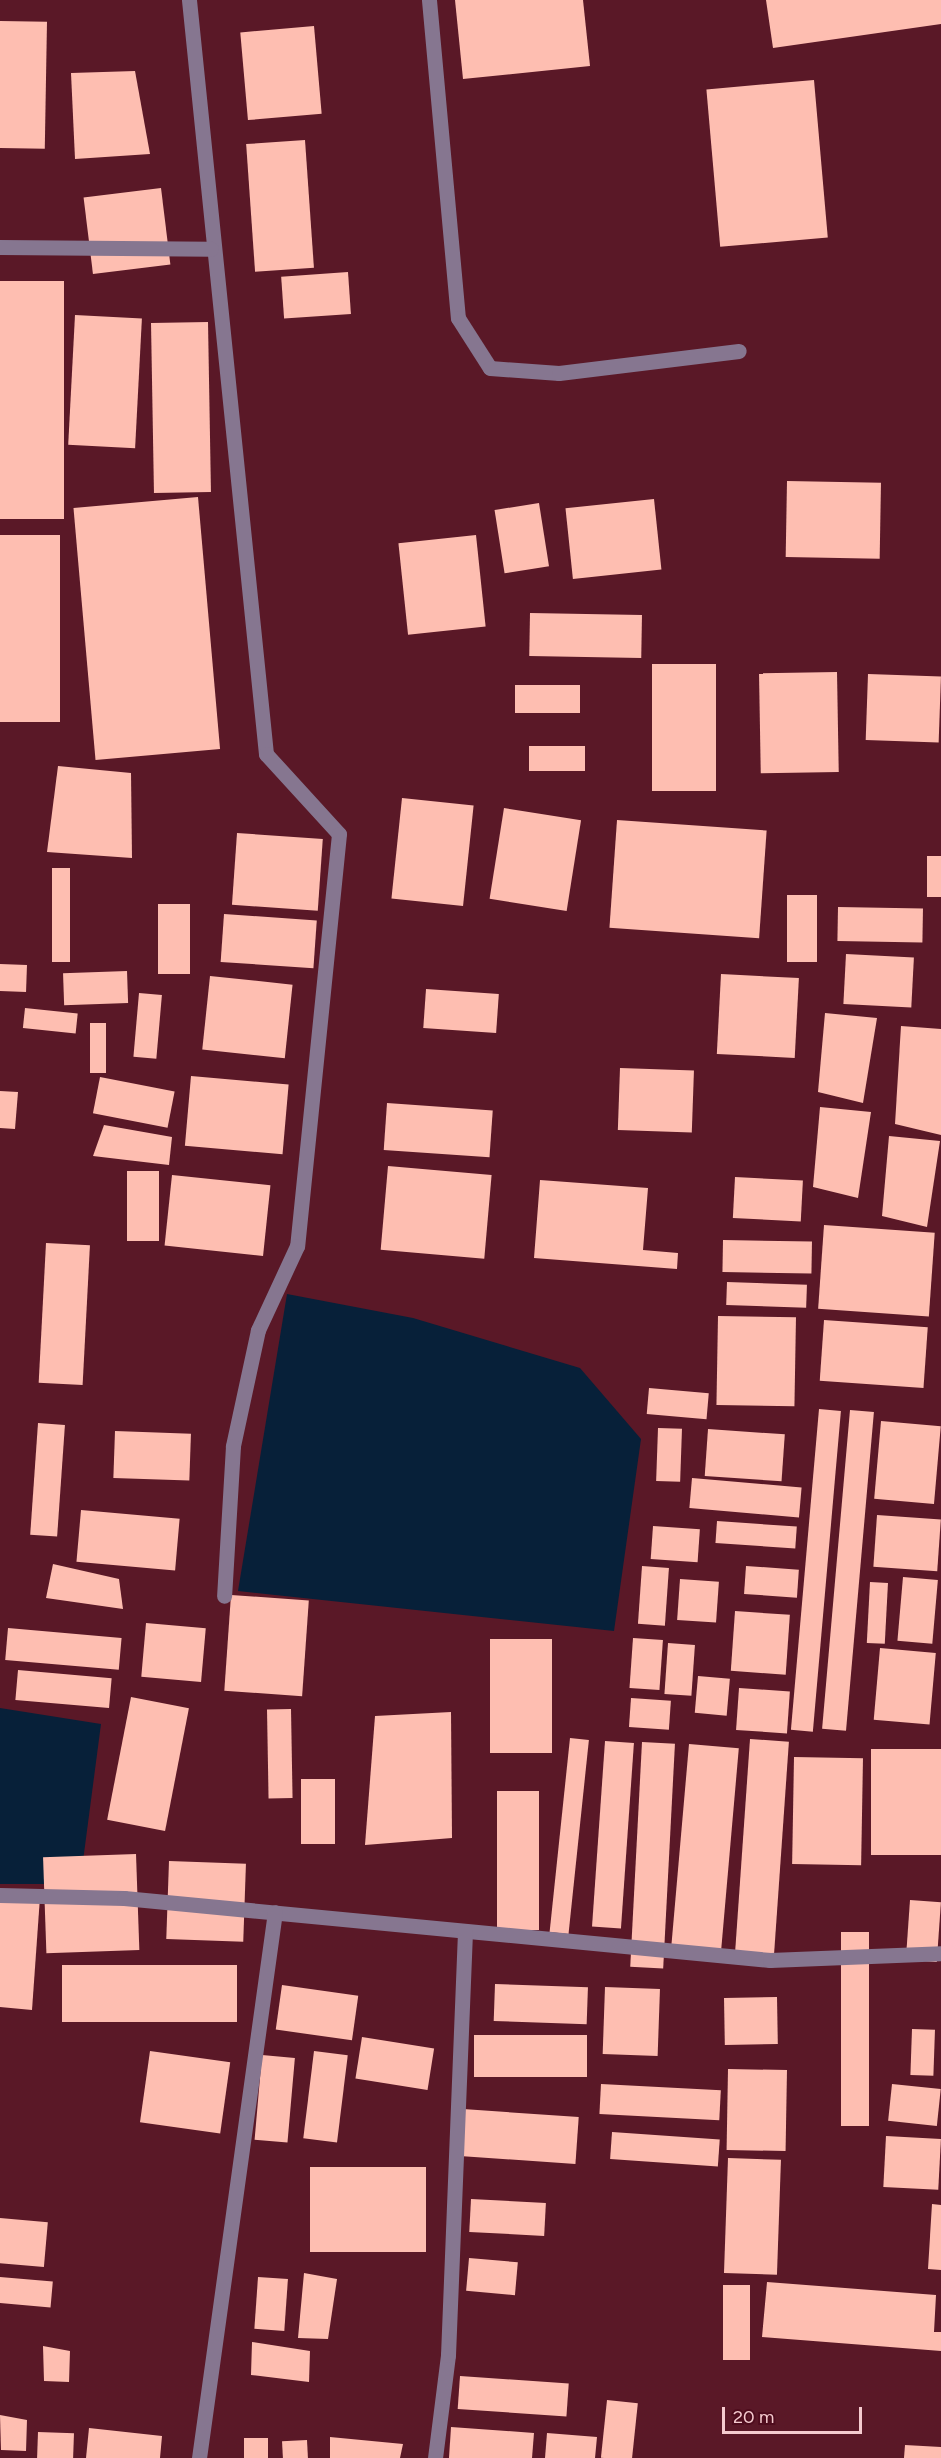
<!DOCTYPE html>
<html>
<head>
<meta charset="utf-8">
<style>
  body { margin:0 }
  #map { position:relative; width:941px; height:2458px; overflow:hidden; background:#5a1827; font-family:Figtree,sans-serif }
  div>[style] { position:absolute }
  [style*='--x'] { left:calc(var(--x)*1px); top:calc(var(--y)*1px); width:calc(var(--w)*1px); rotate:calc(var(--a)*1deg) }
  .water>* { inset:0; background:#072039 }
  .building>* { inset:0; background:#febeb1; transform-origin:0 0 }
  .minor>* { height:15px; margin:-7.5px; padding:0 7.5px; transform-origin:7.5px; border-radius:7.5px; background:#867690 }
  span { translate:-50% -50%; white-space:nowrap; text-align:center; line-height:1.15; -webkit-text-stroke:6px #4e0c1d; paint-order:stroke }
  .scale { position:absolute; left:722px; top:2407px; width:140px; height:27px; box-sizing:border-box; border:3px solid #f5cbcf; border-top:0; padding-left:8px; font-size:18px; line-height:21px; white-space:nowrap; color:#f5cbcf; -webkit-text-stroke:4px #4e0c1d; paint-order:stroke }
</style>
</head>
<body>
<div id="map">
  <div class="water">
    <i style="clip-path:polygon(287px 1294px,413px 1318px,580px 1368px,641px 1439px,614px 1631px,238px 1591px)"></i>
    <i style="clip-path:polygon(0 1708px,101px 1724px,80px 1884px,0 1884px)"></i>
  </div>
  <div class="building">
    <i style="clip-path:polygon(455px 0,583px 0,590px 66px,463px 79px)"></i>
    <i style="clip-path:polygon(766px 0,941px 0,941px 24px,773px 48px)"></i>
    <i style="left:0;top:21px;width:47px;height:127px;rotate:1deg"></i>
    <i style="left:314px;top:26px;width:88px;height:74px;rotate:85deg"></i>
    <i style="clip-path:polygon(135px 71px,150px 154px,75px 159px,71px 73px)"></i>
    <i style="left:814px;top:80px;width:158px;height:108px;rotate:85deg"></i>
    <i style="left:305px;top:140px;width:128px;height:59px;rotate:86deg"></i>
    <i style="left:161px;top:188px;width:77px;height:78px;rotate:83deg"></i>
    <i style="left:348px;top:272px;width:42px;height:67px;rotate:86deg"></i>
    <i style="left:0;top:281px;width:64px;height:238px"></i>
    <i style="left:75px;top:315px;width:67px;height:130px;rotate:3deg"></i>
    <i style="left:208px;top:322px;width:170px;height:57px;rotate:89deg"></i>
    <i style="left:787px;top:481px;width:94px;height:76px;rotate:1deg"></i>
    <i style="left:198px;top:497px;width:253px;height:125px;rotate:85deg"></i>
    <i style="left:654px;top:499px;width:71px;height:89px;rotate:84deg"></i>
    <i style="left:539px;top:503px;width:64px;height:45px;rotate:81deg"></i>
    <i style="left:0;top:535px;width:60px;height:187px"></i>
    <i style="left:476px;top:535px;width:92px;height:78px;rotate:84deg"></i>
    <i style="left:530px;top:613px;width:112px;height:43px;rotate:1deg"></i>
    <i style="left:652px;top:664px;width:64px;height:127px"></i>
    <i style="left:837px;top:672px;width:100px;height:78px;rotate:89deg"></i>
    <i style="left:868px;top:674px;width:73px;height:66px;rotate:2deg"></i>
    <i style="left:515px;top:685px;width:65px;height:28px"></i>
    <i style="left:585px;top:746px;width:25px;height:56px;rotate:90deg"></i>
    <i style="clip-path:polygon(58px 766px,131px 773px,132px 858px,47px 852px)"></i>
    <i style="left:402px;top:798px;width:72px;height:101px;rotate:6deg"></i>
    <i style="left:504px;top:808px;width:78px;height:92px;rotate:9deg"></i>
    <i style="left:617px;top:820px;width:150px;height:108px;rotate:4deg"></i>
    <i style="left:237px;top:833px;width:86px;height:72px;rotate:4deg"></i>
    <i style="left:927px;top:856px;width:14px;height:41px"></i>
    <i style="left:52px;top:868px;width:18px;height:94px"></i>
    <i style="left:787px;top:895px;width:30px;height:67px"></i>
    <i style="left:158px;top:904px;width:32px;height:70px"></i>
    <i style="left:838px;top:907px;width:85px;height:34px;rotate:1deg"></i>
    <i style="left:224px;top:914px;width:93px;height:48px;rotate:4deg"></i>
    <i style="left:846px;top:954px;width:68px;height:50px;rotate:3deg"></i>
    <i style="left:0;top:964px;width:27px;height:27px;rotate:2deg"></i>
    <i style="left:127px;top:971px;width:32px;height:64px;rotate:88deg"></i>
    <i style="left:721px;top:974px;width:78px;height:80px;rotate:3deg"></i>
    <i style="left:210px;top:976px;width:83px;height:74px;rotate:6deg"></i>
    <i style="left:426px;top:989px;width:73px;height:39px;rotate:4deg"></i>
    <i style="left:139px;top:993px;width:23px;height:64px;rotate:5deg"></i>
    <i style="left:25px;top:1008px;width:53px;height:20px;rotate:6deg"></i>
    <i style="clip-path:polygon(825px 1013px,877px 1018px,863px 1103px,818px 1092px)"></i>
    <i style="left:90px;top:1023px;width:16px;height:50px"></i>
    <i style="clip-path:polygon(901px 1026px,941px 1029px,941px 1135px,895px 1124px)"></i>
    <i style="left:620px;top:1068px;width:74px;height:62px;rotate:2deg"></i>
    <i style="left:191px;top:1076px;width:98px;height:70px;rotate:5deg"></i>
    <i style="left:100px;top:1077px;width:76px;height:37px;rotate:11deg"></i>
    <i style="clip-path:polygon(0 1091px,18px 1092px,15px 1129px,0 1128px)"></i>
    <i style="left:387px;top:1103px;width:106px;height:47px;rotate:4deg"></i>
    <i style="clip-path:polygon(820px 1107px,871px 1112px,858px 1198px,813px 1187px)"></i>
    <i style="clip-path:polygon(104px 1125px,172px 1137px,169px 1165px,93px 1156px)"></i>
    <i style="clip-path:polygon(889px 1136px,940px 1141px,927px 1227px,882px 1216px)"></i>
    <i style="left:388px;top:1166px;width:104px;height:84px;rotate:5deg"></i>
    <i style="left:127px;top:1171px;width:32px;height:70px"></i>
    <i style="left:172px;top:1175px;width:99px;height:71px;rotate:6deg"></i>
    <i style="left:735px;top:1177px;width:68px;height:41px;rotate:3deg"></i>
    <i style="clip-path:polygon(540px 1180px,648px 1188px,643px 1250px,678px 1253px,677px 1269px,534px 1258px)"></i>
    <i style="left:824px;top:1225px;width:111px;height:84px;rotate:4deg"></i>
    <i style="left:723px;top:1240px;width:89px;height:32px;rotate:1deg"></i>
    <i style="left:46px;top:1243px;width:44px;height:140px;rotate:3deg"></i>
    <i style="left:727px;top:1282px;width:80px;height:23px;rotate:2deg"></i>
    <i style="left:718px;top:1316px;width:78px;height:89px;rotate:1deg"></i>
    <i style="left:824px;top:1320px;width:104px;height:61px;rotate:4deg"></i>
    <i style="left:649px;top:1388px;width:60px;height:26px;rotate:5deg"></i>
    <i style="left:819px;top:1409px;width:22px;height:322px;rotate:5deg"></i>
    <i style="left:850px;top:1410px;width:24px;height:320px;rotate:5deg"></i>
    <i style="left:881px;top:1421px;width:60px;height:78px;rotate:5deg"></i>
    <i style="left:38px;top:1423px;width:27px;height:112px;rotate:4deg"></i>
    <i style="left:658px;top:1428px;width:24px;height:53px;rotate:2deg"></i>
    <i style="left:708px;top:1429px;width:77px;height:47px;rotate:4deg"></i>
    <i style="left:115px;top:1431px;width:76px;height:47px;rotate:2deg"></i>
    <i style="left:692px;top:1478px;width:110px;height:30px;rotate:5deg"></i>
    <i style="left:81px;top:1510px;width:99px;height:52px;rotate:5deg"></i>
    <i style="left:877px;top:1515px;width:64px;height:52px;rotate:4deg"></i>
    <i style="left:717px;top:1521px;width:80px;height:22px;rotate:4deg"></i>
    <i style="left:653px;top:1526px;width:47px;height:33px;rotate:4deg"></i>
    <i style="clip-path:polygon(53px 1564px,119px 1579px,123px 1609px,46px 1598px)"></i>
    <i style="left:642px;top:1566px;width:27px;height:58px;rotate:4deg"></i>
    <i style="left:746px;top:1566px;width:53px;height:28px;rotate:4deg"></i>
    <i style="left:903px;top:1577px;width:35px;height:64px;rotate:5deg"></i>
    <i style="left:680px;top:1579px;width:39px;height:41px;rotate:4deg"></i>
    <i style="left:870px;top:1582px;width:18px;height:61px;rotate:3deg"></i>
    <i style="left:231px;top:1595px;width:78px;height:96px;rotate:4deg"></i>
    <i style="left:735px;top:1611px;width:55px;height:60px;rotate:4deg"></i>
    <i style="left:146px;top:1623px;width:60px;height:54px;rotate:5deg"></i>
    <i style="left:8px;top:1628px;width:114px;height:32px;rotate:5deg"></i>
    <i style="left:633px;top:1638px;width:30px;height:50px;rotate:4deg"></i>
    <i style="left:552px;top:1639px;width:114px;height:62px;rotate:90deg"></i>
    <i style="left:668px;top:1643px;width:27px;height:51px;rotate:4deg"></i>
    <i style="left:880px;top:1648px;width:56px;height:72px;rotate:5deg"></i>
    <i style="left:18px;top:1670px;width:94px;height:30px;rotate:5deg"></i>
    <i style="left:698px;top:1676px;width:32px;height:37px;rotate:5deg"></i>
    <i style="left:739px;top:1688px;width:51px;height:42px;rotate:4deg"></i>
    <i style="left:131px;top:1697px;width:59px;height:125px;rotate:11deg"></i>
    <i style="left:631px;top:1698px;width:40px;height:29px;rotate:4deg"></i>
    <i style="left:291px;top:1709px;width:89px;height:24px;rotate:89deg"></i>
    <i style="clip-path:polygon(451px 1712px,452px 1838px,365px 1845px,375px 1716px)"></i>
    <i style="left:570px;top:1738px;width:19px;height:195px;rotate:6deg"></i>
    <i style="left:750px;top:1739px;width:39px;height:223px;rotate:4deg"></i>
    <i style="left:605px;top:1741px;width:29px;height:186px;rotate:4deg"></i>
    <i style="left:642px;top:1742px;width:33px;height:225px;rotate:3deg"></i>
    <i style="left:689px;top:1744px;width:50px;height:208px;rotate:5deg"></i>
    <i style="left:871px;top:1749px;width:70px;height:106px"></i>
    <i style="left:794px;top:1757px;width:69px;height:107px;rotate:1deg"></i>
    <i style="left:301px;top:1779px;width:34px;height:65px"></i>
    <i style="left:497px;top:1791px;width:42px;height:139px"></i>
    <i style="left:136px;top:1854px;width:96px;height:93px;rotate:88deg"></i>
    <i style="left:169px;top:1861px;width:77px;height:78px;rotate:2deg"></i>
    <i style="clip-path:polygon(0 1897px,40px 1897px,32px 2010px,0 2007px)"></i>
    <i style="left:910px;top:1900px;width:31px;height:60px;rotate:4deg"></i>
    <i style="left:869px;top:1932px;width:194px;height:28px;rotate:90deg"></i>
    <i style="left:62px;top:1965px;width:175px;height:57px"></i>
    <i style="left:495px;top:1984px;width:93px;height:37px;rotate:2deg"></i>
    <i style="left:282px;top:1985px;width:77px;height:45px;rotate:8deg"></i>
    <i style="left:605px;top:1987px;width:55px;height:67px;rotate:2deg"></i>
    <i style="left:777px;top:1997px;width:47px;height:53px;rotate:89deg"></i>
    <i style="left:912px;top:2029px;width:23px;height:46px;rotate:2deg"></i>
    <i style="left:587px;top:2035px;width:42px;height:113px;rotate:90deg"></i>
    <i style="left:362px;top:2037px;width:73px;height:42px;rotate:9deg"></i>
    <i style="left:150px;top:2051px;width:81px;height:72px;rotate:8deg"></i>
    <i style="left:314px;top:2051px;width:34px;height:88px;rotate:7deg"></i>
    <i style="left:262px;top:2055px;width:33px;height:85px;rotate:5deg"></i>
    <i style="left:728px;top:2069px;width:59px;height:81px;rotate:1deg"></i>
    <i style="left:601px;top:2084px;width:120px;height:30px;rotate:3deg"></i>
    <i style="left:892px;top:2084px;width:49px;height:37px;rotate:6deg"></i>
    <i style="left:463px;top:2109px;width:116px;height:47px;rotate:4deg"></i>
    <i style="left:612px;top:2132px;width:108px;height:27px;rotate:4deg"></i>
    <i style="left:886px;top:2136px;width:55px;height:51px;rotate:3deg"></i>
    <i style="left:728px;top:2158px;width:53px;height:115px;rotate:2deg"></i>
    <i style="left:310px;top:2167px;width:116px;height:85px"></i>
    <i style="left:471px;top:2199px;width:75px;height:33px;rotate:3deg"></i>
    <i style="clip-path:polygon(932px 2204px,941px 2205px,941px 2270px,928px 2269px)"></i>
    <i style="left:0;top:2218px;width:48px;height:45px;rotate:5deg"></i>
    <i style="left:469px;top:2258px;width:49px;height:33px;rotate:5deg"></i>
    <i style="clip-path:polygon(304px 2273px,337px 2279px,328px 2339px,298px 2338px)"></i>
    <i style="left:0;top:2277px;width:53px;height:26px;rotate:5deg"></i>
    <i style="left:258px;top:2277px;width:30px;height:52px;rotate:4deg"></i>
    <i style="clip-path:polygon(767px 2282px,936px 2295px,934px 2332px,941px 2332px,941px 2351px,762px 2337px)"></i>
    <i style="left:723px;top:2285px;width:27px;height:75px"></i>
    <i style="clip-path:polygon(252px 2342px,310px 2351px,309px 2382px,251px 2375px)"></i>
    <i style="clip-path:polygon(43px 2346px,70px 2351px,69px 2382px,44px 2381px)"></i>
    <i style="left:460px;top:2376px;width:109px;height:33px;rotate:4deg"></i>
    <i style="left:607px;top:2400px;width:31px;height:58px;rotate:6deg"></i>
    <i style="clip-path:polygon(0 2415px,27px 2420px,26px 2451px,1px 2450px)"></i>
    <i style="clip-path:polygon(451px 2427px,534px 2433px,532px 2458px,449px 2458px)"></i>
    <i style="clip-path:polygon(89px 2428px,162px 2436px,160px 2458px,86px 2458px)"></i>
    <i style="left:38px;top:2432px;width:36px;height:26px;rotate:2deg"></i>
    <i style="clip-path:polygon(547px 2433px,597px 2437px,595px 2458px,545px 2458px)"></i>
    <i style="clip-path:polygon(330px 2437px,403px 2444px,400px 2458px,330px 2458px)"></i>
    <i style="left:244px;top:2438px;width:24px;height:20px"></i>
    <i style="left:307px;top:2440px;width:18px;height:25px;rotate:87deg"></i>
    <i style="clip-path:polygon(905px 2445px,941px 2447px,941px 2458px,904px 2458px)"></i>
  </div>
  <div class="minor">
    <i style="--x:189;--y:0;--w:758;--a:84.17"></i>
    <i style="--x:266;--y:754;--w:108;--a:47.6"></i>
    <i style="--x:339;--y:834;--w:414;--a:95.8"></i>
    <i style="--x:297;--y:1246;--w:93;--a:114.9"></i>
    <i style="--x:258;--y:1330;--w:119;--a:102.2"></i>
    <i style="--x:233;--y:1446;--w:150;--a:93.4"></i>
    <i style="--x:429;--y:0;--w:319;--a:84.8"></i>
    <i style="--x:458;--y:318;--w:59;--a:57.4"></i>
    <i style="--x:490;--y:368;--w:69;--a:4.1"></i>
    <i style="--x:559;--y:373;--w:181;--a:-7"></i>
    <i style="--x:0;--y:247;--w:211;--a:0.5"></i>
    <i style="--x:0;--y:1895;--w:124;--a:1.4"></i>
    <i style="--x:124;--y:1898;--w:649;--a:5.48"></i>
    <i style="--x:770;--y:1960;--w:171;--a:-2.3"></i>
    <i style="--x:199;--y:2458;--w:551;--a:-82.08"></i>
    <i style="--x:435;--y:2458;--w:104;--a:-82.8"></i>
    <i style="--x:448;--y:2355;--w:424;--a:-87.7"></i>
  </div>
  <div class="scale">20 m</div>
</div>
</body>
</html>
